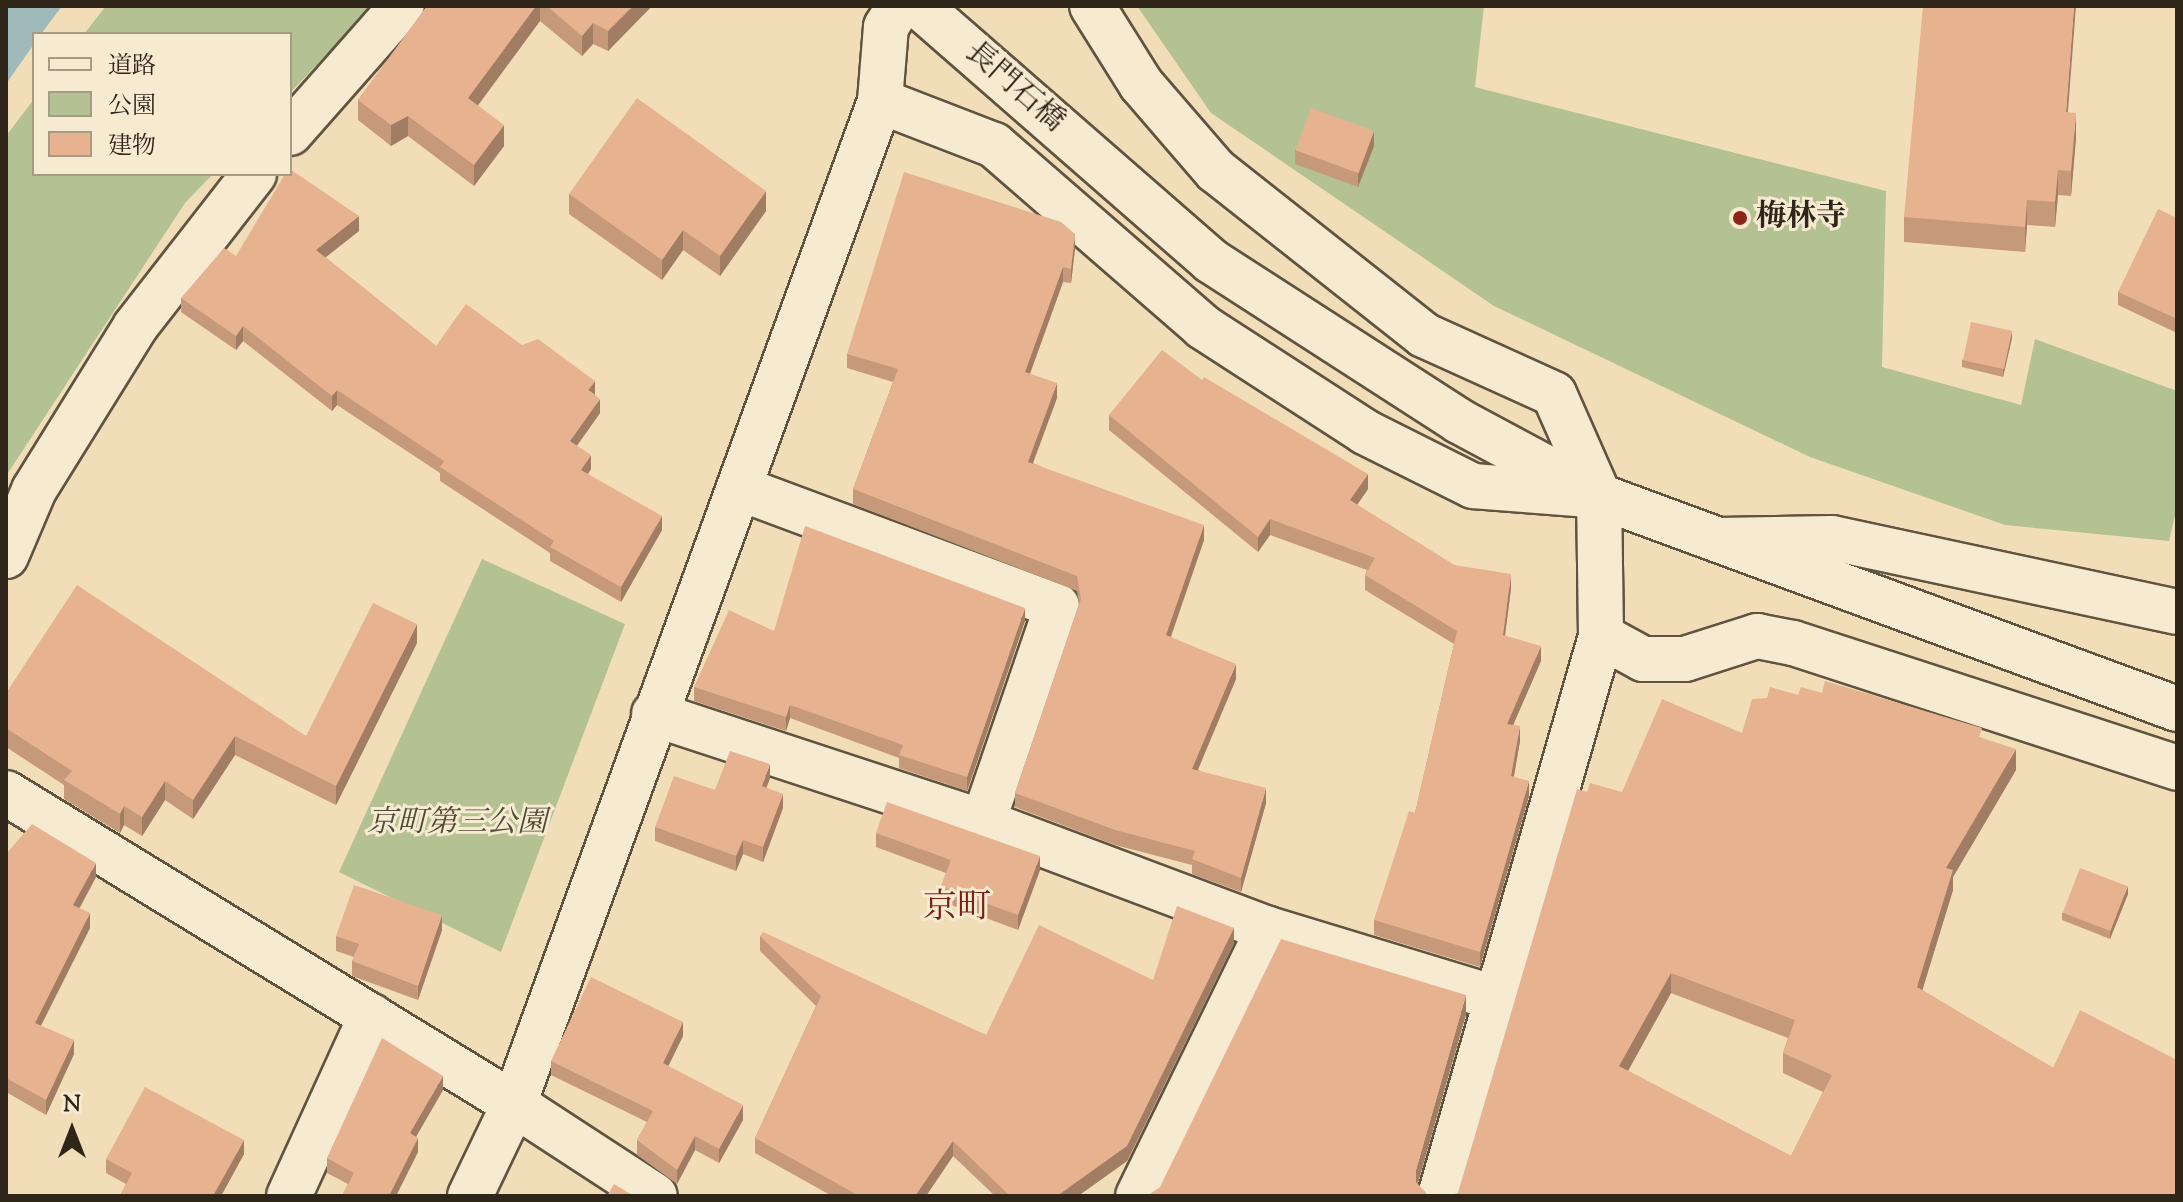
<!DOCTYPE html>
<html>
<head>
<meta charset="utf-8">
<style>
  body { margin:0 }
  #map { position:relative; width:2183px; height:1202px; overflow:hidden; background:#f1deb8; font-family:"Sorts Mill Goudy","Noto Serif JP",serif }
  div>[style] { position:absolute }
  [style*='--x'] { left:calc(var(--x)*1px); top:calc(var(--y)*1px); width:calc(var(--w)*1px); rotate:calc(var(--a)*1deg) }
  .green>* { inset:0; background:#b4c293 }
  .water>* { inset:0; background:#a0b9ba }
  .roads { filter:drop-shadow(2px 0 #605340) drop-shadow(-2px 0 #605340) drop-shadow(0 2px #605340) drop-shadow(0 -2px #605340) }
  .minor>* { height:44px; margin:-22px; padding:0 22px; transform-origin:22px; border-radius:22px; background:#f6ead1 }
  .tertiary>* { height:44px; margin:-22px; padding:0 22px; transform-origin:22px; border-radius:22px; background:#f6ead1 }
  .wall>* { inset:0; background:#c6997b }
  .shaded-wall>* { inset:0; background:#a17d64 }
  .building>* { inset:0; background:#e6b28f; transform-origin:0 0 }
  .dots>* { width:22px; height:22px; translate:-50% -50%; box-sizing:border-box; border:4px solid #f6ead1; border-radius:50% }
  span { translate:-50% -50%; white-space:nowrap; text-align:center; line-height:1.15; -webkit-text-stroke:6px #f6ead1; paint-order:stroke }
  .street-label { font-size:30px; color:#2f2518 }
  .poi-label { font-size:30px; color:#2f2518; font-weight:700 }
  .left { translate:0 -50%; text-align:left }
  .park-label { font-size:30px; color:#504c37; font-style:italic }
  .quarter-label { font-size:34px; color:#7a1f14 }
  .frame { position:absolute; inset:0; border:8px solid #2f2518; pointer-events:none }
  .legend { position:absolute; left:32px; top:32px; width:260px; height:144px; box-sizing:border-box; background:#f6ead1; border:2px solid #a69b87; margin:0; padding:10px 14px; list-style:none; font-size:24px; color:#2f2518 }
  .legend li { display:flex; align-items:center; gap:16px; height:40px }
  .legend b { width:40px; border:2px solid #a69b87 }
  .north { position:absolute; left:32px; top:1090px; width:80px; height:80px; -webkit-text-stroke:6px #f6ead1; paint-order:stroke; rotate:0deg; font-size:22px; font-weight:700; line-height:32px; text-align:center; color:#2f2518 }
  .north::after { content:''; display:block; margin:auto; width:28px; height:36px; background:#2f2518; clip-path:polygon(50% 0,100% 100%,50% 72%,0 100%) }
</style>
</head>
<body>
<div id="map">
  <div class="green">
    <i style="clip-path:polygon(106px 6px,372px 6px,290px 93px,290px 34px,84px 34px)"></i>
    <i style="clip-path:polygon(1137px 6px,1484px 6px,1475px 87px,1886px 191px,1882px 367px,2021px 405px,2035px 339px,2177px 391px,2177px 507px,2169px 541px,2005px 525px,1810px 457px,1494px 306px,1211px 113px)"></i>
    <i style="clip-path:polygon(34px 99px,34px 174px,213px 174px,185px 203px,6px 476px,6px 136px)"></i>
    <i style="clip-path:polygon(482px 559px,625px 624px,501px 952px,339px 872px)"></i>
  </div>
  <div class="water">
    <i style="clip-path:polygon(6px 6px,62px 6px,41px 34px,34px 34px,34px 44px,6px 84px)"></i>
  </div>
  <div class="roads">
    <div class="minor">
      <i style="--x:739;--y:488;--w:339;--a:20.4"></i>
      <i style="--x:1057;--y:606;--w:228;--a:108.9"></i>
      <i style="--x:1719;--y:540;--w:113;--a:-1"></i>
      <i style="--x:1832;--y:538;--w:353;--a:12.1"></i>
      <i style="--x:1601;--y:636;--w:48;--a:28.7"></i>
      <i style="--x:1643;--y:659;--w:42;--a:0"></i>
      <i style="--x:1685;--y:659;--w:76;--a:-17.7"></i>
      <i style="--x:1757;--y:636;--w:37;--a:11"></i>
      <i style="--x:1793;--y:643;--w:404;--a:18"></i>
      <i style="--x:654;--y:714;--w:346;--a:18.2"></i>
      <i style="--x:983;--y:822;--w:304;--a:20.6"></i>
      <i style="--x:1268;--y:929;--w:237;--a:16.9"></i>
      <i style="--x:6;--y:793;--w:596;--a:31.48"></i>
      <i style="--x:514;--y:1104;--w:168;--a:33.1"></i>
      <i style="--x:289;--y:1196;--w:198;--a:-65.5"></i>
      <i style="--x:1138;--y:1196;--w:297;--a:-64"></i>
      <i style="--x:1440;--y:1196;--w:583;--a:-73.96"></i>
      <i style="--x:1601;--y:636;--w:140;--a:-90.8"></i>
    </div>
    <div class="tertiary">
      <i style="--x:919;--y:6;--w:388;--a:41.1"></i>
      <i style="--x:1211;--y:261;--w:295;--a:32.8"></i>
      <i style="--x:1459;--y:421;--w:159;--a:28.2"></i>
      <i style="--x:1599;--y:496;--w:616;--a:20.23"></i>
      <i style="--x:880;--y:101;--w:122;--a:21.1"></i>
      <i style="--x:994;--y:145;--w:277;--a:41"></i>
      <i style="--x:1203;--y:327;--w:193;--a:32.9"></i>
      <i style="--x:1365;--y:432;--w:121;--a:26.6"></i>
      <i style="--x:1473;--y:486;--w:126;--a:4.5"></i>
      <i style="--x:1599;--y:496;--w:111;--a:-113.8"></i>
      <i style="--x:1554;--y:394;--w:143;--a:-155.6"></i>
      <i style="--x:1424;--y:335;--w:265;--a:-141.7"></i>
      <i style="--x:1216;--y:171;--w:115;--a:-130.8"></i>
      <i style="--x:1141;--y:84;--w:92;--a:-122.1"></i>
      <i style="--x:290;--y:133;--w:169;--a:-48.6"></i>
      <i style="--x:6;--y:556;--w:72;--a:-67"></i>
      <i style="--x:34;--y:490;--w:192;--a:-58.2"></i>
      <i style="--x:135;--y:327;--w:194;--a:-52.1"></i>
      <i style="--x:470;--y:1196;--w:102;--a:-64.4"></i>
      <i style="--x:514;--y:1104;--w:1068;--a:-69.95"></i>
      <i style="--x:880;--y:101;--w:74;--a:-85.4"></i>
      <i style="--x:886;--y:27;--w:25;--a:-58"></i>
    </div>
  </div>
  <div class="wall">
    <i style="clip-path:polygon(427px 6px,652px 6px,608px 51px,593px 44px,582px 56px,540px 21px,477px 106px,504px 146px,474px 186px,408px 136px,391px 146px,358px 120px,358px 100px)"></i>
    <i style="clip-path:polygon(2068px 112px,2076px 138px,2071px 196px,2058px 195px,2055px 227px,2027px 225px,2025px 252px,1904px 242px,1904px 217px)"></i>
    <i style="clip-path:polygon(1374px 146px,1358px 187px,1295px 164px,1295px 150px)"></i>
    <i style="clip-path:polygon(569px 194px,766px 211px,720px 276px,683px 250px,662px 280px,569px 214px)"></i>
    <i style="clip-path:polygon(2177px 218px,2177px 333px,2118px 305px,2118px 292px)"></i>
    <i style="clip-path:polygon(359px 231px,325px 257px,436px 346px,522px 345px,595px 396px,600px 413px,577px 446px,591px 469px,588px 474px,662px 530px,621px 602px,550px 561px,550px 553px,440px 481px,440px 473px,337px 405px,332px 411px,243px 341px,236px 350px,181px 312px,181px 298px,236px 256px)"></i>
    <i style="clip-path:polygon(1075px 249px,1071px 283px,1063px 282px,1030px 374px,1057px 398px,1033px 463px,1204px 540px,1171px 637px,1236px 679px,1198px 770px,1266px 803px,1241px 892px,1192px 874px,1192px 865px,1115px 845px,1015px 807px,1015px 793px,1079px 604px,1077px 591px,853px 504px,853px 489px,893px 382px,847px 368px,847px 354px)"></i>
    <i style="clip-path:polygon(2012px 338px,2003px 377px,1962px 367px,1962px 360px)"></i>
    <i style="clip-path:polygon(1202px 380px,1368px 489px,1357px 505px,1454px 565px,1511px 589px,1505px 635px,1541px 661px,1513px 725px,1520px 741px,1514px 777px,1529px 796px,1480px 967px,1374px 935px,1374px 920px,1415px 813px,1454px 644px,1365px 590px,1365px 575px,1367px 570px,1270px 535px,1258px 552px,1109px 430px,1109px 415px)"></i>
    <i style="clip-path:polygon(1025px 621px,967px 791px,899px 768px,899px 758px,790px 718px,786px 731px,694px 701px,694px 687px,774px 631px)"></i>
    <i style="clip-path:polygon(417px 643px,336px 805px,235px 755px,193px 819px,165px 800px,142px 836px,124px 825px,120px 833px,64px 799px,64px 785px,6px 747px,6px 693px,306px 736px)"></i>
    <i style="clip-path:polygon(evenodd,1822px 693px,1982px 738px,2016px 770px,1953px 877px,1953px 890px,1922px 990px,2053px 1068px,2177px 1196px,1458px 1193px,1587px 792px,1622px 792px,1742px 733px,1798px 695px,1822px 693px,1671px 993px,1788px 1038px,1783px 1053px,1783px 1073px,1823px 1092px,1791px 1156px,1628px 1071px,1671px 993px)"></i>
    <i style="clip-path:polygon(770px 778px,766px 788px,783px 808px,763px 862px,743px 854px,736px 871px,655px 841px,655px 827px,715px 790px)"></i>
    <i style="clip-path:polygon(876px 833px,1040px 870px,1018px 930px,941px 901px,941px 887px,946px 873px,876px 847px)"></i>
    <i style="clip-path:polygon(6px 854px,96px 877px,80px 908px,90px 928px,41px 1026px,74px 1054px,46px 1115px,6px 1092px)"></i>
    <i style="clip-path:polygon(2128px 894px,2110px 939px,2062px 920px,2062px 913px)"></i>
    <i style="clip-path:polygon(442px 930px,418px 1000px,352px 976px,352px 961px,354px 957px,336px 951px,336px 936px)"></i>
    <i style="clip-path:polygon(760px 936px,986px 1035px,1153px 980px,1234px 943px,1127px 1161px,1078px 1196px,995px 1196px,953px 1156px,926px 1196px,832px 1196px,755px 1153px,755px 1138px,816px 1006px,760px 951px)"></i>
    <i style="clip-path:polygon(683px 1036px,668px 1066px,743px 1120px,719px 1163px,695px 1150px,677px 1184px,637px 1155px,637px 1140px,647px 1122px,551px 1075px,551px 1061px)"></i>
    <i style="clip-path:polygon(443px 1090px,416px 1137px,418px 1152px,396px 1196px,342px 1196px,348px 1184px,327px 1173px,327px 1158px)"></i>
    <i style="clip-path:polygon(244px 1154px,221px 1196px,120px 1196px,126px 1184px,106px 1173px,106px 1159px)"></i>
  </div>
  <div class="shaded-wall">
    <i style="clip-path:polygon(536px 6px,540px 6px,540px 21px,468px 119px,468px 98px)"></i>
    <i style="clip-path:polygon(633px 6px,652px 6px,608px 51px,608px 31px)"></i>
    <i style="clip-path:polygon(2074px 6px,2076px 6px,2066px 137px,2066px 112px)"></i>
    <i style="clip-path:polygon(593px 23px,593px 44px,582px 56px,582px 36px)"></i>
    <i style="clip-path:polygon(2076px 113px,2076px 138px,2071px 196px,2071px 171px)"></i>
    <i style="clip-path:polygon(408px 116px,408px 136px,391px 146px,391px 125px)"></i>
    <i style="clip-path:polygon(504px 125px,504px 146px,474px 186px,474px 165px)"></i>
    <i style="clip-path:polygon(1374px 131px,1374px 146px,1358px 187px,1358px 173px)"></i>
    <i style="clip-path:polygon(2058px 170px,2058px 195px,2055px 227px,2055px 202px)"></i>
    <i style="clip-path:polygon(766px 191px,766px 211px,720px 276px,720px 256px)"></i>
    <i style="clip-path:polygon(2027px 200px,2027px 225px,2025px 252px,2025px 227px)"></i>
    <i style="clip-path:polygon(359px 216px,359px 231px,316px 265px,316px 250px)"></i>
    <i style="clip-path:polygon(683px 230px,683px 250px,662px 280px,662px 260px)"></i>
    <i style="clip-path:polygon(1075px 234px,1075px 249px,1071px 283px,1071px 269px)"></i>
    <i style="clip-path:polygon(1063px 267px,1063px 282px,1025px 387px,1025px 372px)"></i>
    <i style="clip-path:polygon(243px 326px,243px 341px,236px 350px,236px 336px)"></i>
    <i style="clip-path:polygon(2012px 331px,2012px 338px,2003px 377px,2003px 369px)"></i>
    <i style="clip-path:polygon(595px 381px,595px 395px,588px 390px)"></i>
    <i style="clip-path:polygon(1057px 383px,1057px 398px,1028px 476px,1028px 462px)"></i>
    <i style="clip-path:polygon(337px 390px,337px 405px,332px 411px,332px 396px)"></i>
    <i style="clip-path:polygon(600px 399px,600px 413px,570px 455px,570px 441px)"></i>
    <i style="clip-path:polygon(591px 455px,591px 469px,581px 484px,581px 470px)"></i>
    <i style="clip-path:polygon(1368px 474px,1368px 489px,1350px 515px,1350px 500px)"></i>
    <i style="clip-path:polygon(662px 516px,662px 530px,621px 602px,621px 587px)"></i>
    <i style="clip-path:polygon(1270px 519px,1270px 535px,1258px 552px,1258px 537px)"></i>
    <i style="clip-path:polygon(1204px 525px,1204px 540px,1166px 650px,1166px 635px)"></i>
    <i style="clip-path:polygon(1511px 574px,1511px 589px,1503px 650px,1503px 635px)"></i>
    <i style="clip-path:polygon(1025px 608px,1025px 621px,967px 791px,967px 777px)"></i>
    <i style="clip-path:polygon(417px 624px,417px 643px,336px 805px,336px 786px)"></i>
    <i style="clip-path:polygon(1541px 646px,1541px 661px,1507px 739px,1507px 724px)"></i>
    <i style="clip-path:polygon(1236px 664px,1236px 679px,1192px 783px,1192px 769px)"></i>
    <i style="clip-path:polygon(790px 705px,790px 718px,786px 731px,786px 717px)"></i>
    <i style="clip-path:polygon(1520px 726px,1520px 741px,1511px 791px,1511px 776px)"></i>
    <i style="clip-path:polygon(235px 736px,235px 755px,193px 819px,193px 800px)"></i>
    <i style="clip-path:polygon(2016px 749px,2016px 770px,1953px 877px,1953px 890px,1917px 1008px,1917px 987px,1946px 868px)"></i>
    <i style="clip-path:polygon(770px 764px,770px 778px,762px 800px,762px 786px)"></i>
    <i style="clip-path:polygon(165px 781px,165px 800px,142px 836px,142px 817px)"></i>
    <i style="clip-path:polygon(1529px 781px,1529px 796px,1480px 967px,1480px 952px)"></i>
    <i style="clip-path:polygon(1266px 788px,1266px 803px,1241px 892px,1241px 878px)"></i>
    <i style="clip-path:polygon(783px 794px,783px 808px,763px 862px,763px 847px)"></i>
    <i style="clip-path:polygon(124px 806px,124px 825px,120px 833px,120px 814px)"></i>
    <i style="clip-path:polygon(743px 840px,743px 854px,736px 871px,736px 856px)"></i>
    <i style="clip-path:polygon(1040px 856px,1040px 870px,1018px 930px,1018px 915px)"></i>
    <i style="clip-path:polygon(96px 863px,96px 877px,73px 919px,73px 905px)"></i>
    <i style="clip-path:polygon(2128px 886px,2128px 894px,2110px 939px,2110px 931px)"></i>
    <i style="clip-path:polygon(90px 913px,90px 928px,35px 1037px,35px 1023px)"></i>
    <i style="clip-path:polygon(442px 915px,442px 930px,418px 1000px,418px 986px)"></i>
    <i style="clip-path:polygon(1234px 928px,1234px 943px,1127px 1161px,1078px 1196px,1057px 1196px)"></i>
    <i style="clip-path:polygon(1671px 973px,1671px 993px,1619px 1087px,1619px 1066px)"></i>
    <i style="clip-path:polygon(1466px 995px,1466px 1015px,1416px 1190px,1416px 1170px)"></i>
    <i style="clip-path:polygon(683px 1022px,683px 1036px,663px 1077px,663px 1063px)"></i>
    <i style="clip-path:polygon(74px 1040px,74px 1054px,46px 1115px,46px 1100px)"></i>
    <i style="clip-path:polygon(443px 1076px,443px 1090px,410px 1147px,410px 1133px)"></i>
    <i style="clip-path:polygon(743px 1105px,743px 1120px,719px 1163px,719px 1149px)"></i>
    <i style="clip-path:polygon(695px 1136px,695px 1150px,677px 1184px,677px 1170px)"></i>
    <i style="clip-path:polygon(418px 1138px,418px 1152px,396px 1196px,389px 1196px)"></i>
    <i style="clip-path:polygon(244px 1140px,244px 1154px,221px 1196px,213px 1196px)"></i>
    <i style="clip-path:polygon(953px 1141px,953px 1156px,926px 1196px,915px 1196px)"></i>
  </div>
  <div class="building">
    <i style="clip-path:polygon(427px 6px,536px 6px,468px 98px,504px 125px,474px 165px,408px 116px,391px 125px,358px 100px)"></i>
    <i style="clip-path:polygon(547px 6px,633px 6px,608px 31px,593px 23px,582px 36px)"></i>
    <i style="clip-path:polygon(1923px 6px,2074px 6px,2066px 112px,2076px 113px,2071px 171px,2058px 170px,2055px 202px,2027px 200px,2025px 227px,1904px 217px)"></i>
    <i style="clip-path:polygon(637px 98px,766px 191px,720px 256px,683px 230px,662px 260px,569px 194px)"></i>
    <i style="left:1311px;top:108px;width:67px;height:45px;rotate:20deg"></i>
    <i style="clip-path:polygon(290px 169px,359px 216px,316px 250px,436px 346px,466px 304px,522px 345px,538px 339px,595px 381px,588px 390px,600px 399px,570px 441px,591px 455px,581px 470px,662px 516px,621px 587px,550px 547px,554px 541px,440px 467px,444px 461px,337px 390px,332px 396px,243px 326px,236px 336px,181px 298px,224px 248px,236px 256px,285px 174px,290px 174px)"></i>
    <i style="clip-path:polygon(904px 172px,1061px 222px,1075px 234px,1071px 269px,1063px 267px,1025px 372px,1057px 383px,1028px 462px,1204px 525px,1166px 635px,1236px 664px,1192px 769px,1266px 788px,1241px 878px,1192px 859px,1195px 851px,1115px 830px,1015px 793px,1081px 599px,1077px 576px,853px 489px,898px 369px,847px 354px)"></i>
    <i style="clip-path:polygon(2158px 209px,2177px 218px,2177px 319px,2118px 292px)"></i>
    <i style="left:1971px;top:322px;width:42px;height:39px;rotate:12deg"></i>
    <i style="clip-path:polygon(1162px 350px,1202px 380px,1204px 377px,1368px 474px,1350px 500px,1454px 565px,1511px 574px,1503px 635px,1541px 646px,1507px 724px,1520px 726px,1511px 776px,1529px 781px,1480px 952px,1374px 920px,1409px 811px,1415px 813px,1457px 631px,1365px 575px,1375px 558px,1270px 519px,1258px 537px,1109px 415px)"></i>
    <i style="clip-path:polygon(805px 526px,1025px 608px,967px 777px,899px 755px,903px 745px,790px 705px,786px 717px,694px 687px,729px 610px,774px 631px)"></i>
    <i style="clip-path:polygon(77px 585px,306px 736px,373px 603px,417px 624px,336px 786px,235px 736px,193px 800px,165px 781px,142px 817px,124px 806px,120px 814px,64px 780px,72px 771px,6px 728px,6px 693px)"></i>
    <i style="clip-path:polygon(evenodd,1825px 681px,1982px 728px,1979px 737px,2016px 749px,1946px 868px,1953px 870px,1917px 987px,2053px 1068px,2080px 1010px,2177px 1060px,2177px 1196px,1446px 1196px,1458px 1193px,1577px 789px,1587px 792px,1590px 783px,1622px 792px,1662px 699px,1742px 733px,1752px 699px,1767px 698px,1770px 687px,1798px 695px,1801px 687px,1822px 693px,1825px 681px,1671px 973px,1795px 1020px,1783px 1053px,1832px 1075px,1791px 1156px,1619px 1066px,1671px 973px)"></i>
    <i style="clip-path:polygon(730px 751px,770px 764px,762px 786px,783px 794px,763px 847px,743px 840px,736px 856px,655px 827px,674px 776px,715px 790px)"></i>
    <i style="clip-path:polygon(887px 802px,1040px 856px,1018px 915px,941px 887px,951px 860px,876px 833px)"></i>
    <i style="clip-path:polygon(32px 824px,96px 863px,73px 905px,90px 913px,35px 1023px,74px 1040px,46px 1100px,6px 1078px,6px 854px)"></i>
    <i style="left:2080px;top:868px;width:51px;height:48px;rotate:21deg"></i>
    <i style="clip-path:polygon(354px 885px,442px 915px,418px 986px,352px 961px,359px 944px,336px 936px)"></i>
    <i style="clip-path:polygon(1177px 906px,1234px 928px,1127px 1146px,1057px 1196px,1010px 1196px,953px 1141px,915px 1196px,852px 1196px,854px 1193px,755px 1138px,821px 996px,760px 936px,763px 932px,986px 1035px,1039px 925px,1153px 980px)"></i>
    <i style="clip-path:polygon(1281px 939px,1466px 995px,1416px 1170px,1416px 1182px,1429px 1196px,1147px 1196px,1160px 1187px)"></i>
    <i style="clip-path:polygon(591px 977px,683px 1022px,663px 1063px,743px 1105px,719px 1149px,695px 1136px,677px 1170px,637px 1140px,653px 1111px,551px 1061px)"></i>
    <i style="clip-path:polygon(382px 1038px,443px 1076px,410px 1133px,418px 1138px,389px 1196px,342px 1196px,354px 1173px,327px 1158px)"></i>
    <i style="clip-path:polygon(145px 1087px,244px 1140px,213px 1196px,120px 1196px,132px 1173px,106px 1159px)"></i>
    <i style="clip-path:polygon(614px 1184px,634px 1196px,607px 1196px)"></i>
  </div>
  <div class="dots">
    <i style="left:1740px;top:218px;background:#8f2418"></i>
  </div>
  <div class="street-label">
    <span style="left:1014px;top:88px;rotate:41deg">長門石橋</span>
  </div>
  <div class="poi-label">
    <span class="left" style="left:1756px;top:218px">梅林寺</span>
  </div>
  <div class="park-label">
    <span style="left:457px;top:824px">京町第三公園</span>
  </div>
  <div class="quarter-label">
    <span style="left:957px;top:909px">京町</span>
  </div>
  <div class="frame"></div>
  <ul class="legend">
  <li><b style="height:10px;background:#f6ead1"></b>道路</li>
  <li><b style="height:22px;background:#b4c293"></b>公園</li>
  <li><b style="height:22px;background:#e6b28f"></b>建物</li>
  </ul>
  <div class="north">N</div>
</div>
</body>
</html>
